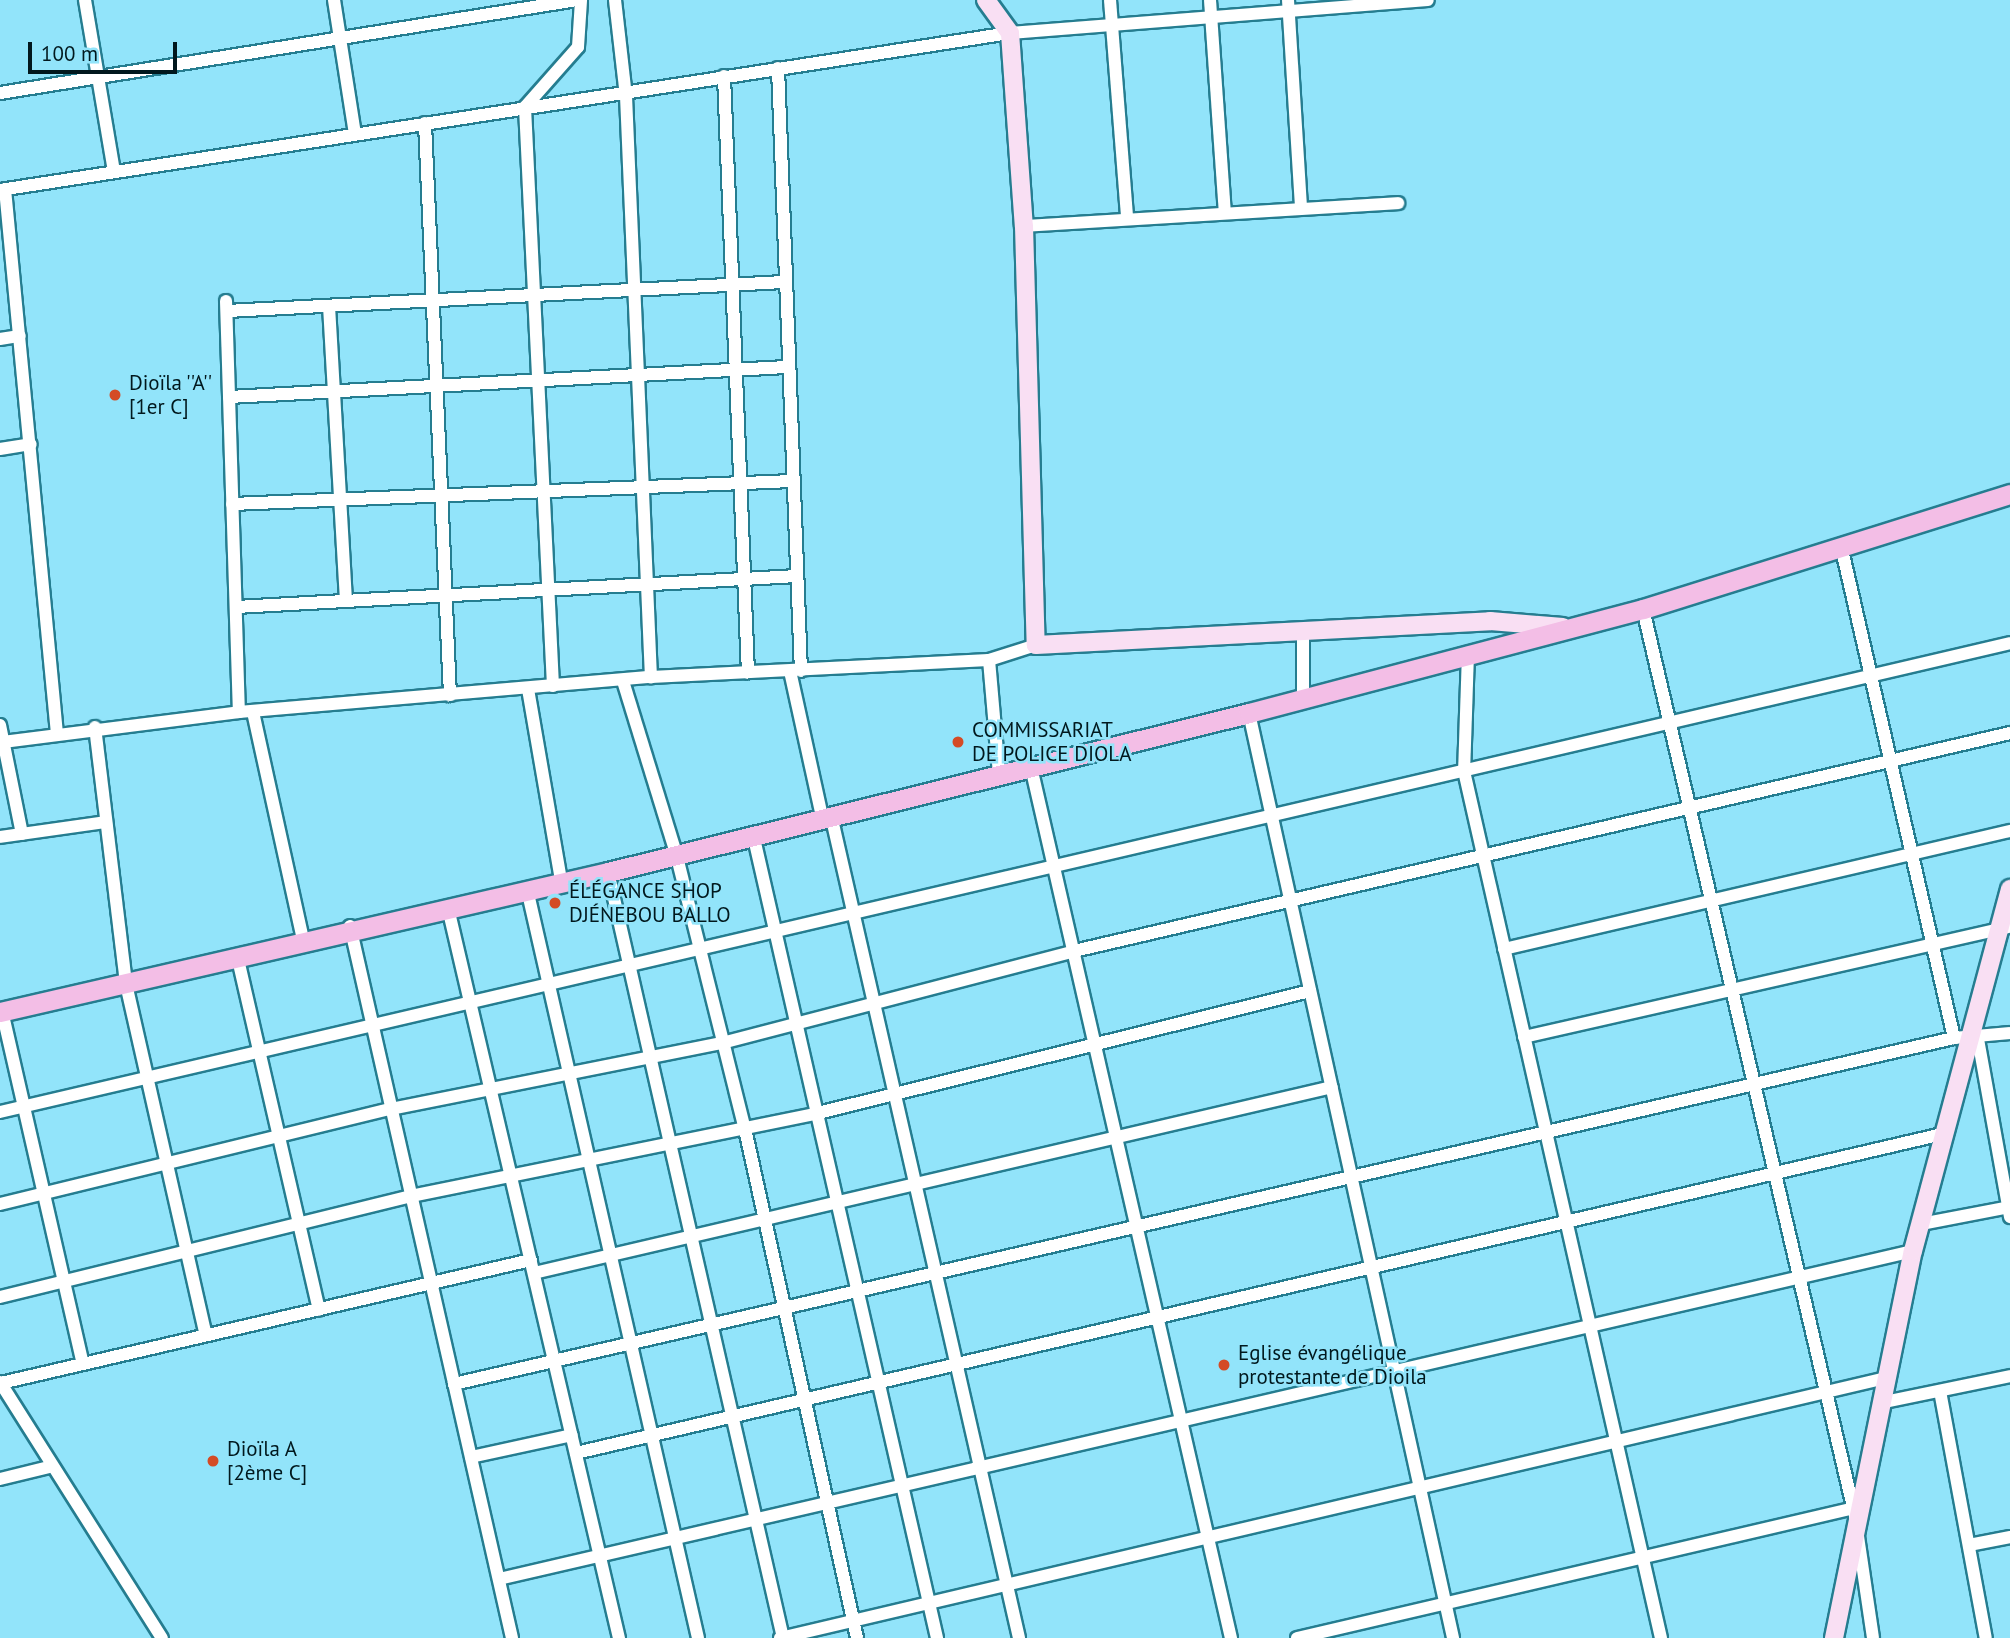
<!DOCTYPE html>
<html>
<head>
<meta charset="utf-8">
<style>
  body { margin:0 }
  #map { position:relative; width:2010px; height:1638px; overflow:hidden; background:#92e4fa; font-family:"PT Sans",sans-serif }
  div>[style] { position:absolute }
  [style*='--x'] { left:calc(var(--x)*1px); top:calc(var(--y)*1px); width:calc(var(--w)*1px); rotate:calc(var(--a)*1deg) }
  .roads { filter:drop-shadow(2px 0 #257d90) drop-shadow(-2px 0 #257d90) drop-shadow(0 2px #257d90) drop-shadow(0 -2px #257d90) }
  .street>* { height:12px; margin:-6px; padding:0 6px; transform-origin:6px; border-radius:6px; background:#fff }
  .secondary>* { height:18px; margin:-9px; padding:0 9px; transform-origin:9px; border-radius:9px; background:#f9dff3 }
  .primary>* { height:19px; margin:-9.5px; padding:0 9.5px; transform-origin:9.5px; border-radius:9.5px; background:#f3bee6 }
  .dots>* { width:19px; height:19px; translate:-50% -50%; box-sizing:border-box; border:4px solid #92e4fa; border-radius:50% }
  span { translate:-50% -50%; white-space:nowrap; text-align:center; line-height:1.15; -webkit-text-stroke:5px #92e4fa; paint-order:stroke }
  .poi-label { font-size:21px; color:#01181d }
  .left { translate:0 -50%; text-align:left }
  .scale { position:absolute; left:28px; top:42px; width:149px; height:32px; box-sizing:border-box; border:4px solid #01181d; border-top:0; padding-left:9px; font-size:21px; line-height:24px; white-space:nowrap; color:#01181d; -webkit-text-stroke:5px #92e4fa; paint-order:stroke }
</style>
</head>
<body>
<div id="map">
  <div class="roads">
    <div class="street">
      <i style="--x:85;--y:0;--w:174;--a:80.4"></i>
      <i style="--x:334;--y:0;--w:136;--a:81.1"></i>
      <i style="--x:615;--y:0;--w:97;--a:83.5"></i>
      <i style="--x:626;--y:96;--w:582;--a:87.54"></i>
      <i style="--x:1110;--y:0;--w:219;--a:85.5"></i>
      <i style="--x:1210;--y:0;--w:213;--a:86"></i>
      <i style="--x:1288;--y:0;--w:208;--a:86.4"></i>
      <i style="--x:778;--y:68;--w:603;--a:87.82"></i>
      <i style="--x:724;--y:76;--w:597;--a:87.7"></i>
      <i style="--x:0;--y:93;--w:584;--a:-9.16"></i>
      <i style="--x:425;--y:123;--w:573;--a:87.5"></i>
      <i style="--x:5;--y:189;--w:547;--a:84.55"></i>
      <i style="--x:0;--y:190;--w:1022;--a:-8.84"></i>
      <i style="--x:1010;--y:33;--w:419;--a:-4.5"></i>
      <i style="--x:1024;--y:226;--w:375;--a:-3.5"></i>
      <i style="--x:226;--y:301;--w:411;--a:88.2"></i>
      <i style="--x:329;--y:306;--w:295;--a:86.7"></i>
      <i style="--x:227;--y:311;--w:558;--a:-2.98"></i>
      <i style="--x:0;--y:339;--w:20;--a:-9"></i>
      <i style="--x:229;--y:397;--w:559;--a:-3.08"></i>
      <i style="--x:0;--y:449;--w:31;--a:-9"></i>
      <i style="--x:232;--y:504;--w:560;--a:-2.35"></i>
      <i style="--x:1842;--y:550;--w:501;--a:77.07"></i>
      <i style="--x:236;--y:607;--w:562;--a:-3.16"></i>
      <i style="--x:1643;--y:609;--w:931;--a:76.84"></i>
      <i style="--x:1855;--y:1516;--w:123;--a:81.6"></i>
      <i style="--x:1303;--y:632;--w:66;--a:90"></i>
      <i style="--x:1468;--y:653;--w:118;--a:91.9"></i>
      <i style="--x:1464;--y:771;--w:889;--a:77.2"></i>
      <i style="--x:989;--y:660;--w:115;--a:85"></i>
      <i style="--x:790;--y:671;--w:149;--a:77.6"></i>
      <i style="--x:623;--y:681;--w:180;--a:72.9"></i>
      <i style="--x:676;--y:853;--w:284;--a:76"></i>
      <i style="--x:745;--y:1129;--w:521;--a:77.59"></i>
      <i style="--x:553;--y:686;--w:580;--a:-92.77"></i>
      <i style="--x:525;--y:107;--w:80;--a:-48.5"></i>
      <i style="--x:578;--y:47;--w:47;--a:-86.3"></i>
      <i style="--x:528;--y:689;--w:195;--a:80.2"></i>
      <i style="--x:253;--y:712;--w:232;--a:77.6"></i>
      <i style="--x:1249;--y:713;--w:947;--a:77.56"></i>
      <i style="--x:0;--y:725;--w:111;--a:78.6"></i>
      <i style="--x:95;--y:727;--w:259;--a:83.1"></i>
      <i style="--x:126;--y:984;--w:360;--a:77.2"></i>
      <i style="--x:3;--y:742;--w:238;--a:-7.2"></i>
      <i style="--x:239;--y:712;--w:413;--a:-4.9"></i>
      <i style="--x:651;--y:677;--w:338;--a:-2.9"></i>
      <i style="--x:989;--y:660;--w:49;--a:-17.7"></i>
      <i style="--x:1031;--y:767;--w:894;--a:77.07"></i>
      <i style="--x:831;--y:815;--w:844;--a:77.13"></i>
      <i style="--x:753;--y:834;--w:825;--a:77.11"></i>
      <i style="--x:0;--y:837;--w:107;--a:-8.1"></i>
      <i style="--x:608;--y:872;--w:786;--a:77.13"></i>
      <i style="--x:527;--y:889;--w:768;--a:77.14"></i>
      <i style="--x:448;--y:908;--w:750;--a:76.82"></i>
      <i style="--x:350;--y:926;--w:730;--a:77.18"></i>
      <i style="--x:1504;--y:949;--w:520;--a:-13.13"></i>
      <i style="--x:237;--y:955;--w:364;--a:77"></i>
      <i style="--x:2;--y:1011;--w:362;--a:77.1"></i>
      <i style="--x:1524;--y:1037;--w:498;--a:-12.8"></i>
      <i style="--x:1978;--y:1039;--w:181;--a:79.8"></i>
      <i style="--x:0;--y:1112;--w:2064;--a:-13.13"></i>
      <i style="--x:0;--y:1204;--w:402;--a:-13.7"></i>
      <i style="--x:391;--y:1109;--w:338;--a:-11.3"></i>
      <i style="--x:722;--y:1043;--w:364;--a:-14.6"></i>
      <i style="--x:1074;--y:951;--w:961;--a:-13.11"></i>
      <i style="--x:1921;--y:1224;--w:91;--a:-10.8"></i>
      <i style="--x:534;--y:1273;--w:819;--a:-13.12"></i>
      <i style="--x:0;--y:1297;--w:423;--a:-13.8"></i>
      <i style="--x:411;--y:1196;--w:415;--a:-11.5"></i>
      <i style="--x:818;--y:1113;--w:507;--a:-13.93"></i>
      <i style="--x:0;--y:1382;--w:303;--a:57.7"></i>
      <i style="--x:1;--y:1383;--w:544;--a:-13.07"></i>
      <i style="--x:454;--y:1384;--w:1539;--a:-12.99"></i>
      <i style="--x:1954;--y:1038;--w:56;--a:-5.1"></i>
      <i style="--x:1940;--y:1391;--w:251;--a:79.5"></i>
      <i style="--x:1880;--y:1403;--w:133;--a:-11.7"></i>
      <i style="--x:576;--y:1453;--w:1403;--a:-13.14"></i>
      <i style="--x:471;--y:1457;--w:103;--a:-12.3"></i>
      <i style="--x:0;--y:1479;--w:50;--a:-13.8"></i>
      <i style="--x:1969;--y:1545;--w:42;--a:-11"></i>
      <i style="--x:499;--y:1579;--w:1452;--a:-13.06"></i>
      <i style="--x:780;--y:1638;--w:1136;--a:-13.23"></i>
      <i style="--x:1297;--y:1638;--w:568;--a:-13.13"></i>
    </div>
    <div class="secondary">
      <i style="--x:986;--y:0;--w:41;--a:54"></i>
      <i style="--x:1010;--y:33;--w:194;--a:85.9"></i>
      <i style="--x:1024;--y:226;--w:419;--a:88.4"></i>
      <i style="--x:1036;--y:645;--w:455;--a:-3"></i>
      <i style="--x:1490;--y:621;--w:73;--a:4.7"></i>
      <i style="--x:1834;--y:1638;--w:395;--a:-78.5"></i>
      <i style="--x:1913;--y:1251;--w:375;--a:-75"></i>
    </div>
    <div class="primary">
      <i style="--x:0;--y:1012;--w:624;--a:-12.97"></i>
      <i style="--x:608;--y:872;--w:660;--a:-13.93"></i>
      <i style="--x:1249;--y:713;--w:407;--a:-14.8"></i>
      <i style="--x:1643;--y:609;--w:385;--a:-17.4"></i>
    </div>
  </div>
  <div class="dots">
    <i style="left:115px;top:395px;background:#d44b25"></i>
    <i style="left:958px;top:742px;background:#d44b25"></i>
    <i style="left:555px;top:903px;background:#d44b25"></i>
    <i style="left:1224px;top:1365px;background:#d44b25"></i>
    <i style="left:213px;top:1461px;background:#d44b25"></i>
  </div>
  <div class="poi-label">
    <span class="left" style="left:129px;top:395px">Dioïla ''A''<br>[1er C]</span>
    <span class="left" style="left:972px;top:742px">COMMISSARIAT<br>DE POLICE DIOLA</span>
    <span class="left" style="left:569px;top:903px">ÉLÉGANCE SHOP<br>DJÉNEBOU BALLO</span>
    <span class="left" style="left:1238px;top:1365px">Eglise évangélique<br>protestante de Dioila</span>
    <span class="left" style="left:227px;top:1461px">Dioïla A<br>[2ème C]</span>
  </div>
  <div class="scale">100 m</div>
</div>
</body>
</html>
